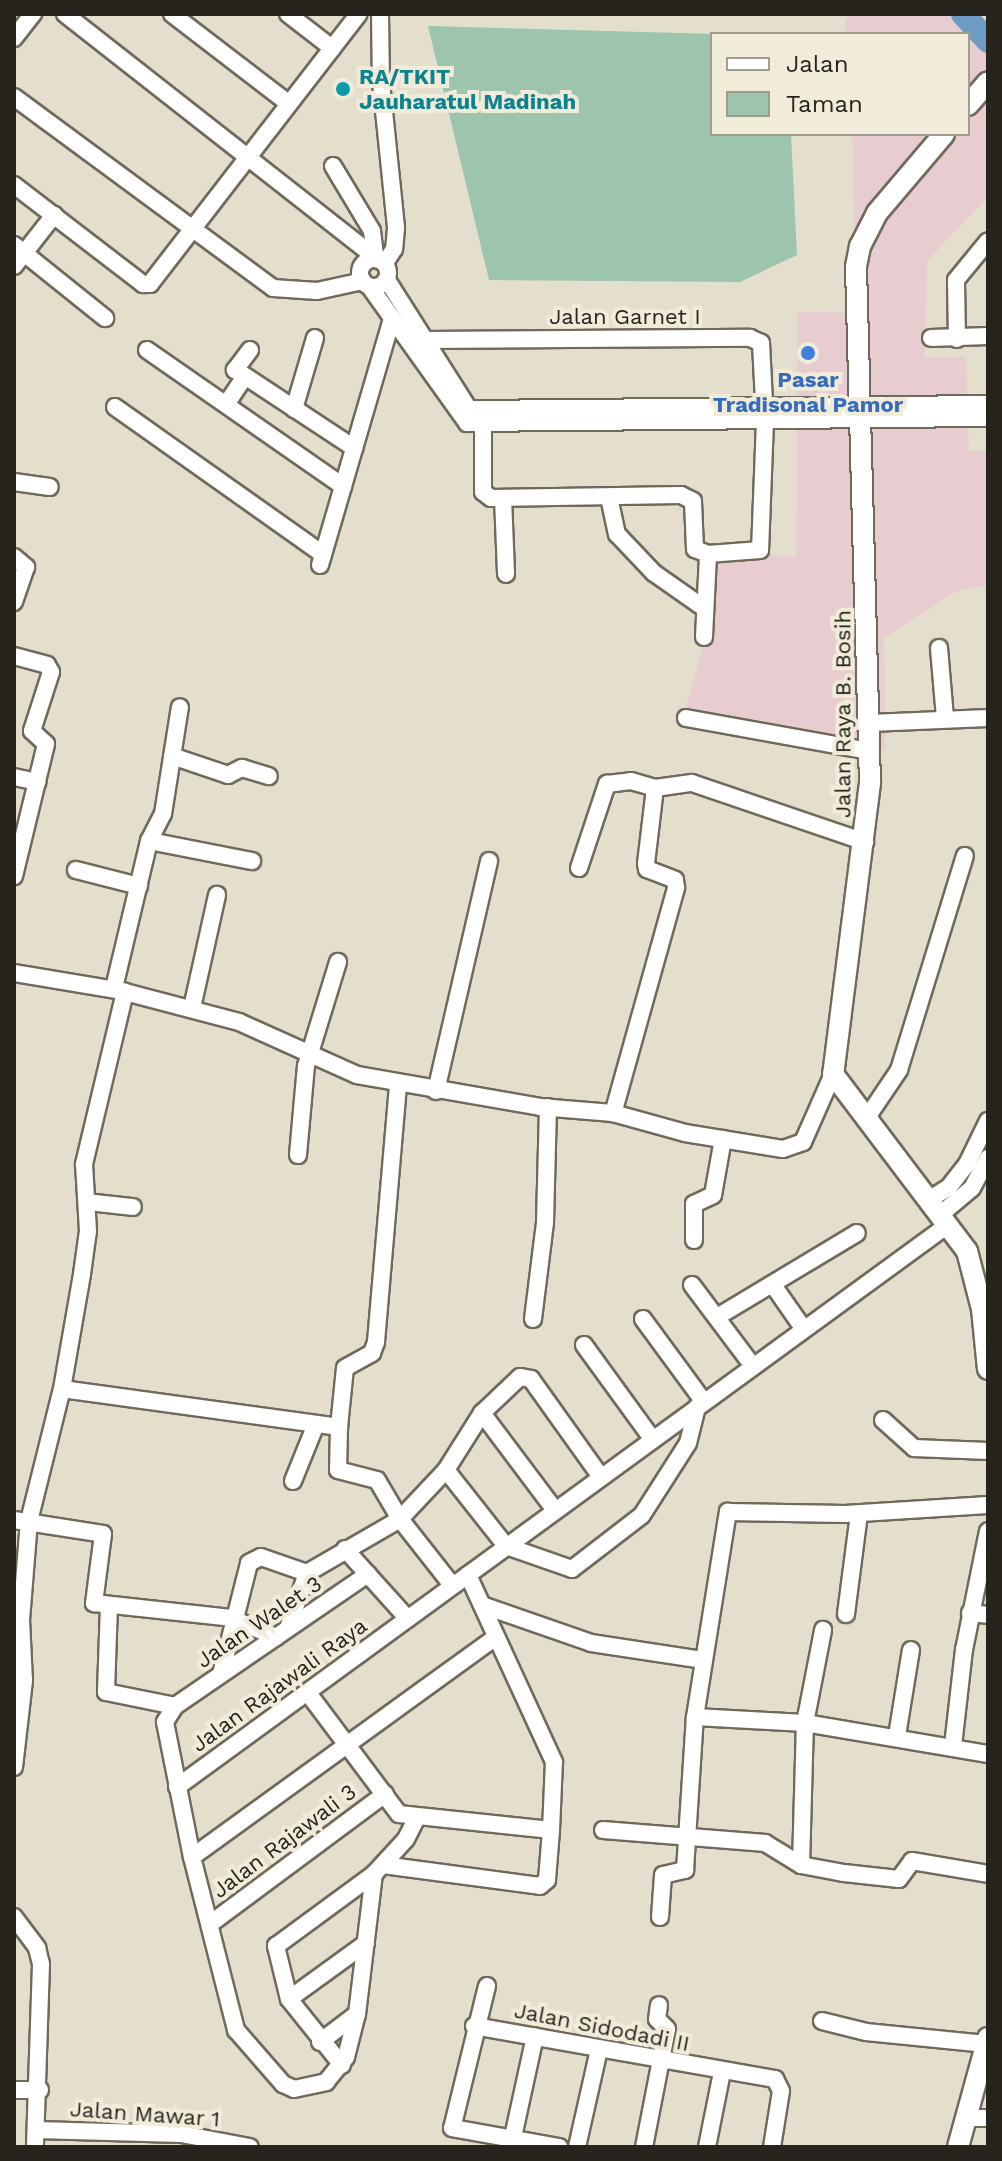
<!DOCTYPE html>
<html>
<head>
<meta charset="utf-8">
<style>
  body { margin:0 }
  #map { position:relative; width:1002px; height:2161px; overflow:hidden; background:#e4dfcc; font-family:"Work Sans",sans-serif }
  div>[style] { position:absolute }
  [style*='--x'] { left:calc(var(--x)*1px); top:calc(var(--y)*1px); width:calc(var(--w)*1px); rotate:calc(var(--a)*1deg) }
  .commercial>* { inset:0; background:#e8cdd0 }
  .green>* { inset:0; background:#9dc5ad }
  .river>* { height:24px; margin:-12px; padding:0 12px; transform-origin:12px; border-radius:12px; background:#6d9bc1 }
  .roads { filter:drop-shadow(2px 0 #6f6a5a) drop-shadow(-2px 0 #6f6a5a) drop-shadow(0 2px #6f6a5a) drop-shadow(0 -2px #6f6a5a) }
  .minor>* { height:16px; margin:-8px; padding:0 8px; transform-origin:8px; border-radius:8px; background:#fff }
  .minor>.ring { margin:-8px; padding:0; box-sizing:content-box; background:none; border:16px solid #fff; border-radius:50% }
  .major>* { height:20px; margin:-10px; padding:0 10px; transform-origin:10px; border-radius:10px; background:#fff }
  .dots>* { width:22px; height:22px; translate:-50% -50%; box-sizing:border-box; border:4px solid #f1ecd9; border-radius:50% }
  span { translate:-50% -50%; white-space:nowrap; text-align:center; line-height:1.15; -webkit-text-stroke:8px #f1ecd9; paint-order:stroke }
  .culture-label { font-size:22px; color:#0d838f; font-weight:700 }
  .left { translate:0 -50%; text-align:left }
  .street-label { font-size:22px; color:#26241d }
  .shop-label { font-size:22px; color:#366cbe; font-weight:700 }
  .frame { position:absolute; inset:0; border:16px solid #26241d; pointer-events:none }
  .legend { position:absolute; left:710px; top:32px; width:260px; height:104px; box-sizing:border-box; background:#f1ecd9; border:2px solid #a09c8e; margin:0; padding:10px 14px; list-style:none; font-size:24px; color:#26241d }
  .legend li { display:flex; align-items:center; gap:16px; height:40px }
  .legend b { width:40px; border:2px solid #a09c8e }
</style>
</head>
<body>
<div id="map">
  <div class="commercial">
    <i style="clip-path:polygon(851px 14px,963px 14px,988px 41px,988px 197px,927px 261px,925px 357px,966px 357px,969px 451px,988px 451px,988px 585px,957px 591px,884px 638px,885px 750px,684px 713px,711px 618px,717px 548px,796px 557px,797px 312px,857px 313px,852px 134px,968px 134px,968px 34px,846px 34px,845px 20px)"></i>
  </div>
  <div class="green">
    <i style="clip-path:polygon(428px 26px,715px 34px,712px 134px,791px 134px,797px 255px,740px 282px,489px 280px)"></i>
  </div>
  <div class="river">
    <i style="--x:963;--y:14;--w:37;--a:47"></i>
  </div>
  <div class="roads">
    <div class="minor">
      <i style="--x:65;--y:14;--w:397;--a:38.1"></i>
      <i style="--x:172;--y:14;--w:146;--a:37.5"></i>
      <i style="--x:288;--y:14;--w:56;--a:37.7"></i>
      <i style="--x:380;--y:14;--w:68;--a:89.2"></i>
      <i style="--x:381;--y:82;--w:147;--a:84.1"></i>
      <i style="--x:396;--y:228;--w:21;--a:95"></i>
      <i style="--x:394;--y:249;--w:17;--a:123"></i>
      <i style="--x:14;--y:38;--w:31;--a:-52"></i>
      <i style="--x:14;--y:97;--w:322;--a:36.4"></i>
      <i style="--x:273;--y:288;--w:44;--a:3.9"></i>
      <i style="--x:317;--y:291;--w:47;--a:-12.3"></i>
      <i style="--x:333;--y:166;--w:76;--a:59"></i>
      <i style="--x:372;--y:231;--w:24;--a:83"></i>
      <i style="--x:14;--y:185;--w:163;--a:37.5"></i>
      <i style="--x:143;--y:284;--w:7;--a:0"></i>
      <i style="--x:150;--y:284;--w:341;--a:-52.3"></i>
      <i style="--x:14;--y:245;--w:117;--a:38.7"></i>
      <i class="ring" style="left:360px;top:259px;width:12px;height:12px"></i>
      <i style="--x:14;--y:266;--w:65;--a:-51.9"></i>
      <i style="--x:387;--y:280;--w:153;--a:57.6"></i>
      <i style="--x:469;--y:409;--w:519;--a:-0.55"></i>
      <i style="--x:370;--y:287;--w:167;--a:54.5"></i>
      <i style="--x:467;--y:423;--w:521;--a:-0.55"></i>
      <i style="--x:931;--y:338;--w:57;--a:-2"></i>
      <i style="--x:957;--y:339;--w:59;--a:-91"></i>
      <i style="--x:956;--y:280;--w:50;--a:-50.6"></i>
      <i style="--x:426;--y:340;--w:324;--a:-0.4"></i>
      <i style="--x:750;--y:338;--w:12;--a:24"></i>
      <i style="--x:761;--y:343;--w:78;--a:87.1"></i>
      <i style="--x:765;--y:421;--w:129;--a:92.2"></i>
      <i style="--x:760;--y:550;--w:52;--a:175.6"></i>
      <i style="--x:708;--y:554;--w:14;--a:-159"></i>
      <i style="--x:695;--y:549;--w:48;--a:-92.4"></i>
      <i style="--x:693;--y:501;--w:13;--a:-153"></i>
      <i style="--x:681;--y:495;--w:190;--a:179.1"></i>
      <i style="--x:491;--y:498;--w:10;--a:-143"></i>
      <i style="--x:483;--y:492;--w:81;--a:-90"></i>
      <i style="--x:147;--y:350;--w:239;--a:34.8"></i>
      <i style="--x:245;--y:376;--w:12;--a:-149"></i>
      <i style="--x:235;--y:370;--w:25;--a:-53"></i>
      <i style="--x:227;--y:403;--w:32;--a:-56"></i>
      <i style="--x:245;--y:376;--w:131;--a:33.4"></i>
      <i style="--x:115;--y:407;--w:255;--a:35.3"></i>
      <i style="--x:294;--y:409;--w:74;--a:-73.5"></i>
      <i style="--x:14;--y:482;--w:36;--a:8"></i>
      <i style="--x:609;--y:497;--w:38;--a:78"></i>
      <i style="--x:617;--y:534;--w:54;--a:46.5"></i>
      <i style="--x:654;--y:573;--w:61;--a:35"></i>
      <i style="--x:503;--y:498;--w:76;--a:87.7"></i>
      <i style="--x:14;--y:557;--w:16;--a:40"></i>
      <i style="--x:26;--y:567;--w:37;--a:109"></i>
      <i style="--x:320;--y:565;--w:257;--a:-73.7"></i>
      <i style="--x:704;--y:637;--w:83;--a:-87.2"></i>
      <i style="--x:939;--y:648;--w:70;--a:85.1"></i>
      <i style="--x:14;--y:656;--w:34;--a:15"></i>
      <i style="--x:47;--y:665;--w:8;--a:60"></i>
      <i style="--x:51;--y:672;--w:62;--a:107.9"></i>
      <i style="--x:32;--y:731;--w:19;--a:43"></i>
      <i style="--x:46;--y:744;--w:136;--a:103.6"></i>
      <i style="--x:686;--y:718;--w:187;--a:10.2"></i>
      <i style="--x:870;--y:723;--w:118;--a:-2.4"></i>
      <i style="--x:172;--y:756;--w:59;--a:18.7"></i>
      <i style="--x:228;--y:775;--w:16;--a:-27"></i>
      <i style="--x:242;--y:768;--w:28;--a:17"></i>
      <i style="--x:14;--y:777;--w:24;--a:12"></i>
      <i style="--x:655;--y:788;--w:37;--a:-8"></i>
      <i style="--x:692;--y:783;--w:183;--a:18.8"></i>
      <i style="--x:149;--y:841;--w:30;--a:-63"></i>
      <i style="--x:163;--y:814;--w:108;--a:-81"></i>
      <i style="--x:579;--y:868;--w:89;--a:-71.6"></i>
      <i style="--x:607;--y:784;--w:24;--a:-7"></i>
      <i style="--x:631;--y:781;--w:25;--a:16"></i>
      <i style="--x:655;--y:788;--w:76;--a:96.8"></i>
      <i style="--x:646;--y:863;--w:6;--a:81"></i>
      <i style="--x:647;--y:869;--w:30;--a:21"></i>
      <i style="--x:675;--y:880;--w:8;--a:83"></i>
      <i style="--x:676;--y:888;--w:234;--a:105.6"></i>
      <i style="--x:76;--y:870;--w:65;--a:14.3"></i>
      <i style="--x:14;--y:973;--w:110;--a:9.4"></i>
      <i style="--x:114;--y:988;--w:151;--a:-76.6"></i>
      <i style="--x:149;--y:841;--w:105;--a:11"></i>
      <i style="--x:192;--y:1008;--w:116;--a:-77.5"></i>
      <i style="--x:436;--y:1091;--w:236;--a:-77"></i>
      <i style="--x:866;--y:1119;--w:59;--a:-56"></i>
      <i style="--x:899;--y:1070;--w:224;--a:-72.9"></i>
      <i style="--x:298;--y:1155;--w:89;--a:-84.9"></i>
      <i style="--x:306;--y:1066;--w:109;--a:-72.9"></i>
      <i style="--x:930;--y:1199;--w:22;--a:-32"></i>
      <i style="--x:949;--y:1187;--w:29;--a:-52"></i>
      <i style="--x:967;--y:1164;--w:48;--a:-64"></i>
      <i style="--x:87;--y:1202;--w:46;--a:6.2"></i>
      <i style="--x:941;--y:1214;--w:40;--a:-40"></i>
      <i style="--x:972;--y:1188;--w:34;--a:-62"></i>
      <i style="--x:694;--y:1240;--w:36;--a:-90"></i>
      <i style="--x:694;--y:1204;--w:21;--a:-25"></i>
      <i style="--x:713;--y:1195;--w:57;--a:-79.9"></i>
      <i style="--x:692;--y:1285;--w:100;--a:53.1"></i>
      <i style="--x:773;--y:1285;--w:52;--a:55.1"></i>
      <i style="--x:717;--y:1317;--w:163;--a:-31"></i>
      <i style="--x:533;--y:1319;--w:98;--a:-82.9"></i>
      <i style="--x:545;--y:1222;--w:115;--a:-88.5"></i>
      <i style="--x:643;--y:1319;--w:103;--a:53.7"></i>
      <i style="--x:584;--y:1345;--w:117;--a:54"></i>
      <i style="--x:62;--y:1389;--w:280;--a:7.8"></i>
      <i style="--x:339;--y:1427;--w:59;--a:-84.2"></i>
      <i style="--x:345;--y:1368;--w:31;--a:-29"></i>
      <i style="--x:372;--y:1353;--w:12;--a:-70"></i>
      <i style="--x:376;--y:1342;--w:259;--a:-85.1"></i>
      <i style="--x:482;--y:1413;--w:120;--a:53.1"></i>
      <i style="--x:883;--y:1420;--w:42;--a:42.1"></i>
      <i style="--x:914;--y:1448;--w:74;--a:2.3"></i>
      <i style="--x:339;--y:1427;--w:43;--a:91.3"></i>
      <i style="--x:338;--y:1470;--w:40;--a:14.4"></i>
      <i style="--x:377;--y:1480;--w:45;--a:59.5"></i>
      <i style="--x:400;--y:1519;--w:84;--a:51.8"></i>
      <i style="--x:446;--y:1470;--w:97;--a:51.7"></i>
      <i style="--x:506;--y:1546;--w:70;--a:19.2"></i>
      <i style="--x:572;--y:1569;--w:88;--a:-37.6"></i>
      <i style="--x:642;--y:1515;--w:85;--a:-57.4"></i>
      <i style="--x:688;--y:1443;--w:37;--a:-76"></i>
      <i style="--x:293;--y:1481;--w:61;--a:-68"></i>
      <i style="--x:14;--y:1520;--w:90;--a:8.9"></i>
      <i style="--x:103;--y:1534;--w:70;--a:97.4"></i>
      <i style="--x:94;--y:1603;--w:138;--a:6.2"></i>
      <i style="--x:231;--y:1618;--w:49;--a:22.9"></i>
      <i style="--x:345;--y:1549;--w:94;--a:48"></i>
      <i style="--x:368;--y:1574;--w:234;--a:145.6"></i>
      <i style="--x:175;--y:1706;--w:19;--a:122"></i>
      <i style="--x:165;--y:1722;--w:138;--a:78.7"></i>
      <i style="--x:192;--y:1857;--w:179;--a:75.7"></i>
      <i style="--x:236;--y:2030;--w:72;--a:49"></i>
      <i style="--x:283;--y:2084;--w:12;--a:24"></i>
      <i style="--x:294;--y:2089;--w:33;--a:-12"></i>
      <i style="--x:326;--y:2082;--w:32;--a:-51"></i>
      <i style="--x:346;--y:2057;--w:44;--a:-75.7"></i>
      <i style="--x:357;--y:2014;--w:141;--a:-83.1"></i>
      <i style="--x:109;--y:1605;--w:87;--a:92"></i>
      <i style="--x:106;--y:1692;--w:70;--a:11.5"></i>
      <i style="--x:482;--y:1605;--w:115;--a:19.2"></i>
      <i style="--x:591;--y:1643;--w:114;--a:8.6"></i>
      <i style="--x:970;--y:1613;--w:18;--a:6"></i>
      <i style="--x:846;--y:1614;--w:101;--a:-82.6"></i>
      <i style="--x:288;--y:1628;--w:58;--a:-70.9"></i>
      <i style="--x:221;--y:1674;--w:114;--a:-75.8"></i>
      <i style="--x:249;--y:1563;--w:13;--a:-27"></i>
      <i style="--x:261;--y:1557;--w:49;--a:19.2"></i>
      <i style="--x:307;--y:1573;--w:108;--a:-30.1"></i>
      <i style="--x:400;--y:1519;--w:67;--a:-46.8"></i>
      <i style="--x:446;--y:1470;--w:67;--a:-57.7"></i>
      <i style="--x:482;--y:1413;--w:52;--a:-43.5"></i>
      <i style="--x:520;--y:1377;--w:11;--a:10"></i>
      <i style="--x:531;--y:1379;--w:120;--a:54.5"></i>
      <i style="--x:308;--y:1693;--w:151;--a:53.1"></i>
      <i style="--x:399;--y:1814;--w:153;--a:6"></i>
      <i style="--x:551;--y:1830;--w:68;--a:-87.5"></i>
      <i style="--x:554;--y:1762;--w:206;--a:-114.7"></i>
      <i style="--x:695;--y:1717;--w:110;--a:3.1"></i>
      <i style="--x:805;--y:1723;--w:186;--a:9.6"></i>
      <i style="--x:897;--y:1736;--w:87;--a:-80.8"></i>
      <i style="--x:953;--y:1746;--w:97;--a:-83.5"></i>
      <i style="--x:964;--y:1650;--w:121;--a:-78.6"></i>
      <i style="--x:14;--y:1767;--w:87;--a:-83.4"></i>
      <i style="--x:24;--y:1681;--w:61;--a:-92.8"></i>
      <i style="--x:21;--y:1620;--w:99;--a:-85.4"></i>
      <i style="--x:29;--y:1521;--w:136;--a:-76"></i>
      <i style="--x:62;--y:1389;--w:117;--a:-80.1"></i>
      <i style="--x:82;--y:1274;--w:43;--a:-82.1"></i>
      <i style="--x:88;--y:1231;--w:67;--a:-93.4"></i>
      <i style="--x:84;--y:1164;--w:177;--a:-76.6"></i>
      <i style="--x:125;--y:992;--w:118;--a:14.7"></i>
      <i style="--x:239;--y:1022;--w:129;--a:24.2"></i>
      <i style="--x:357;--y:1075;--w:186;--a:9.9"></i>
      <i style="--x:540;--y:1107;--w:73;--a:4.7"></i>
      <i style="--x:613;--y:1113;--w:75;--a:15.5"></i>
      <i style="--x:685;--y:1133;--w:99;--a:9.3"></i>
      <i style="--x:783;--y:1149;--w:21;--a:-19"></i>
      <i style="--x:803;--y:1142;--w:74;--a:-66.2"></i>
      <i style="--x:177;--y:1787;--w:955;--a:-36.1"></i>
      <i style="--x:603;--y:1830;--w:163;--a:4.6"></i>
      <i style="--x:765;--y:1843;--w:42;--a:31.4"></i>
      <i style="--x:801;--y:1865;--w:44;--a:10.5"></i>
      <i style="--x:844;--y:1873;--w:55;--a:6.2"></i>
      <i style="--x:899;--y:1879;--w:22;--a:-54"></i>
      <i style="--x:912;--y:1861;--w:77;--a:9.7"></i>
      <i style="--x:192;--y:1857;--w:375;--a:-35.9"></i>
      <i style="--x:383;--y:1865;--w:158;--a:7.6"></i>
      <i style="--x:540;--y:1886;--w:9;--a:-41"></i>
      <i style="--x:547;--y:1880;--w:50;--a:-85.4"></i>
      <i style="--x:801;--y:1865;--w:142;--a:-88.4"></i>
      <i style="--x:805;--y:1723;--w:95;--a:-79"></i>
      <i style="--x:14;--y:1917;--w:39;--a:53"></i>
      <i style="--x:37;--y:1948;--w:16;--a:76"></i>
      <i style="--x:41;--y:1964;--w:183;--a:91.9"></i>
      <i style="--x:660;--y:1917;--w:42;--a:-85.9"></i>
      <i style="--x:663;--y:1875;--w:23;--a:-13"></i>
      <i style="--x:685;--y:1870;--w:153;--a:-86.3"></i>
      <i style="--x:695;--y:1717;--w:208;--a:-80.9"></i>
      <i style="--x:728;--y:1512;--w:117;--a:1"></i>
      <i style="--x:845;--y:1514;--w:143;--a:-3.6"></i>
      <i style="--x:210;--y:1924;--w:218;--a:-36.6"></i>
      <i style="--x:487;--y:1986;--w:146;--a:103.8"></i>
      <i style="--x:452;--y:2128;--w:109;--a:10.1"></i>
      <i style="--x:289;--y:1999;--w:95;--a:-36"></i>
      <i style="--x:822;--y:2021;--w:45;--a:14"></i>
      <i style="--x:866;--y:2032;--w:121;--a:5.7"></i>
      <i style="--x:474;--y:2026;--w:306;--a:10"></i>
      <i style="--x:775;--y:2079;--w:13;--a:63"></i>
      <i style="--x:781;--y:2091;--w:57;--a:99.1"></i>
      <i style="--x:320;--y:2042;--w:46;--a:-37.1"></i>
      <i style="--x:342;--y:2065;--w:85;--a:-128.8"></i>
      <i style="--x:289;--y:1999;--w:55;--a:-103.8"></i>
      <i style="--x:276;--y:1946;--w:122;--a:-36.3"></i>
      <i style="--x:374;--y:1874;--w:47;--a:-47.6"></i>
      <i style="--x:406;--y:1839;--w:25;--a:-63"></i>
      <i style="--x:14;--y:2090;--w:26;--a:0"></i>
      <i style="--x:967;--y:2118;--w:21;--a:0"></i>
      <i style="--x:36;--y:2130;--w:145;--a:1.6"></i>
      <i style="--x:181;--y:2134;--w:70;--a:10.7"></i>
      <i style="--x:513;--y:2137;--w:103;--a:-77.7"></i>
      <i style="--x:577;--y:2147;--w:100;--a:-77.3"></i>
      <i style="--x:644;--y:2147;--w:120;--a:-79"></i>
      <i style="--x:667;--y:2029;--w:14;--a:-135"></i>
      <i style="--x:657;--y:2019;--w:14;--a:-82"></i>
      <i style="--x:707;--y:2147;--w:76;--a:-78.7"></i>
    </div>
    <div class="major">
      <i style="--x:968;--y:105;--w:30;--a:-49"></i>
      <i style="--x:944;--y:134;--w:104;--a:130.3"></i>
      <i style="--x:877;--y:213;--w:37;--a:117"></i>
      <i style="--x:860;--y:246;--w:21;--a:101"></i>
      <i style="--x:856;--y:267;--w:516;--a:88.45"></i>
      <i style="--x:870;--y:783;--w:293;--a:97.2"></i>
      <i style="--x:833;--y:1074;--w:222;--a:52.9"></i>
      <i style="--x:967;--y:1251;--w:60;--a:75.5"></i>
      <i style="--x:982;--y:1309;--w:60;--a:84.3"></i>
      <i style="--x:958;--y:2147;--w:113;--a:-74.6"></i>
    </div>
  </div>
  <div class="dots">
    <i style="left:343px;top:89px;background:#0f9aa8"></i>
    <i style="left:808px;top:353px;background:#3f7fe0"></i>
  </div>
  <div class="culture-label">
    <span class="left" style="left:359px;top:89px">RA/TKIT<br>Jauharatul Madinah</span>
  </div>
  <div class="street-label">
    <span style="left:625px;top:317px">Jalan Garnet I</span>
    <span style="left:843px;top:714px;rotate:-90deg">Jalan Raya B. Bosih</span>
    <span style="left:259px;top:1622px;rotate:-34deg">Jalan Walet 3</span>
    <span style="left:279px;top:1685px;rotate:-36deg">Jalan Rajawali Raya</span>
    <span style="left:284px;top:1841px;rotate:-37deg">Jalan Rajawali 3</span>
    <span style="left:602px;top:2027px;rotate:11deg">Jalan Sidodadi II</span>
    <span style="left:145px;top:2114px;rotate:4deg">Jalan Mawar 1</span>
  </div>
  <div class="shop-label">
    <span style="left:808px;top:392px">Pasar<br>Tradisonal Pamor</span>
  </div>
  <div class="frame"></div>
  <ul class="legend">
  <li><b style="height:10px;background:#fff"></b>Jalan</li>
  <li><b style="height:22px;background:#9dc5ad"></b>Taman</li>
  </ul>
</div>
</body>
</html>
